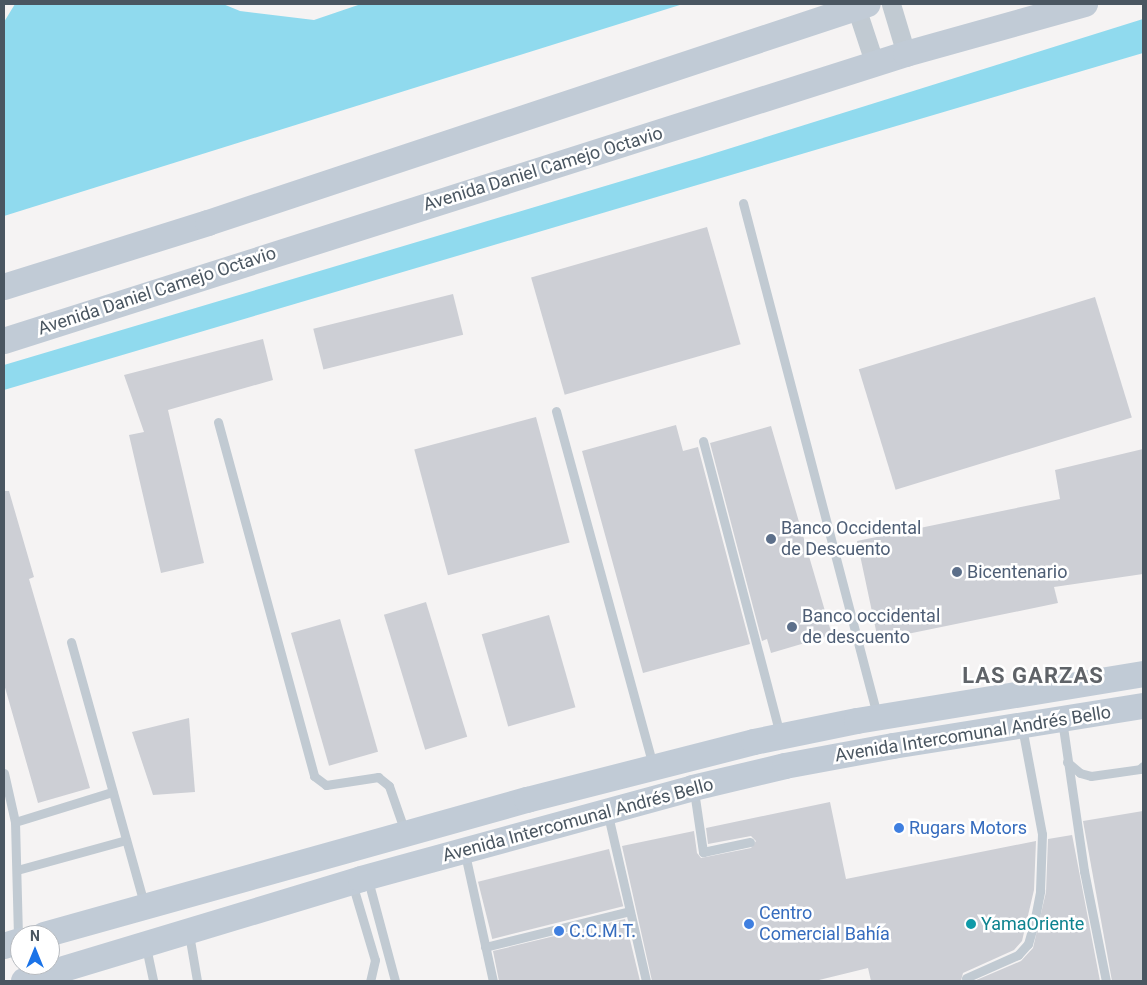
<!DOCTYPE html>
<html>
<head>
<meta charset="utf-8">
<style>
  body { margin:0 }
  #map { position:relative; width:1147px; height:985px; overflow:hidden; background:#f5f3f3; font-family:Roboto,sans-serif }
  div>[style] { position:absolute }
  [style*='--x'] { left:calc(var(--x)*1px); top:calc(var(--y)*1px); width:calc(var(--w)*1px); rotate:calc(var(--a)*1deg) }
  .water>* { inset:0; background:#90daee }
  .building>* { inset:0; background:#cdcfd5; transform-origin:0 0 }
  .lane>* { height:9px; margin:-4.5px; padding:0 4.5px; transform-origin:4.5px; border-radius:4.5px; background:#c1cad2 }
  .street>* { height:19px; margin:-9.5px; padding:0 9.5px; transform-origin:9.5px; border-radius:9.5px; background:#c1cad2 }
  .secondary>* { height:26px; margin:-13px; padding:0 13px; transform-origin:13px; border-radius:13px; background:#c1cbd6 }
  .dots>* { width:14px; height:14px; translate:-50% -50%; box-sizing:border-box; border:2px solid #fff; border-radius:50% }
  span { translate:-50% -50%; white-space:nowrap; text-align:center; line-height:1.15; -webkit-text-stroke:5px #fff; paint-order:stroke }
  .street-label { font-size:18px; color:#4a5661 }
  .service-label { font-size:18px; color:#4e5e75 }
  .left { translate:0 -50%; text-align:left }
  .shop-label { font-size:18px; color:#366cbe }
  .culture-label { font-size:18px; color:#0d838f }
  .district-label { font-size:22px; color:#5f6368; font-weight:700; letter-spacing:1px }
  .frame { position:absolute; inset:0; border:5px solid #4a5661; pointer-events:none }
  .north { position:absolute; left:10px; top:925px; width:50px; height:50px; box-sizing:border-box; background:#fff; border:1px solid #b7bbc0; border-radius:50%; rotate:0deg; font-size:14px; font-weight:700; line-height:20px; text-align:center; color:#4a5661 }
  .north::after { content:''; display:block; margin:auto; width:18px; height:22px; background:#1a73e8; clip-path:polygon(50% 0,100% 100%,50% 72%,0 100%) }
</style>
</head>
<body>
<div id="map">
  <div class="water">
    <i style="clip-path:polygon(15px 4px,223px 4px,240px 11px,314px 20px,361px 4px,683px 4px,4px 216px,4px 22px)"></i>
    <i style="clip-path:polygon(1143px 19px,1143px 53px,4px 390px,4px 365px,699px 158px)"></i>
  </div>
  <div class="building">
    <i style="left:707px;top:227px;width:122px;height:183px;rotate:74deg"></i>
    <i style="left:453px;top:294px;width:42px;height:144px;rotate:76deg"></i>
    <i style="left:1095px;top:297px;width:126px;height:247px;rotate:73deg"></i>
    <i style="clip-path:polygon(263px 339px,273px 380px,168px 410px,204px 563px,161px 573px,129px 435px,144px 432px,124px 375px)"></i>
    <i style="left:536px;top:417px;width:130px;height:126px;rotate:75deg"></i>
    <i style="clip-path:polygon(676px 425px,683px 451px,698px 447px,750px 644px,643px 673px,582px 451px)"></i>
    <i style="clip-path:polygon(771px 426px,832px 635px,771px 653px,767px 639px,762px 641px,710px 443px)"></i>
    <i style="clip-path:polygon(1143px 449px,1143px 574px,1054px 587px,1058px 603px,878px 640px,857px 541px,1060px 499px,1055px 470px)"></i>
    <i style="clip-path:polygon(4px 491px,9px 491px,34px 577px,29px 579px,90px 788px,38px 803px,4px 684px)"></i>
    <i style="left:426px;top:602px;width:141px;height:44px;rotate:73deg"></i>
    <i style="left:549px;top:615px;width:96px;height:70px;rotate:74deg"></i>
    <i style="left:340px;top:619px;width:138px;height:51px;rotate:74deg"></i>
    <i style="clip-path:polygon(189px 718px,195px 792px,153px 795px,132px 732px)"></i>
    <i style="clip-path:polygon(830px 802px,846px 879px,1036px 841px,1034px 890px,1022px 941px,1014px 950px,963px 973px,961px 981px,871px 981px,868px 968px,815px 981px,652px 981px,622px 846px,694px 831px,697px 853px,701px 858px,751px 848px,756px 841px,751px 836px,708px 844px,706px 828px)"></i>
    <i style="clip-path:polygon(1143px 811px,1143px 981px,1112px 981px,1083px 821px)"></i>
    <i style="clip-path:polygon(1070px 824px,1100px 981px,974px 981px,1021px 961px,1033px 948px,1046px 892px,1048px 839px,1072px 835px)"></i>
    <i style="left:609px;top:849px;width:59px;height:135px;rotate:76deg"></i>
    <i style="clip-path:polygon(625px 919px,640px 981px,499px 981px,493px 951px)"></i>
  </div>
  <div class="lane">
    <i style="--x:743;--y:203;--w:529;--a:75.33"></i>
    <i style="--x:556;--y:411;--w:367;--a:74.7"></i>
    <i style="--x:218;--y:422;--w:367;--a:74.8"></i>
    <i style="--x:314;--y:776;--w:15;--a:37"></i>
    <i style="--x:326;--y:785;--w:53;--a:-8.7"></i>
    <i style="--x:378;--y:777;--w:14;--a:39"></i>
    <i style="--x:389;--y:786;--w:49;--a:70.8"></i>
    <i style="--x:703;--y:441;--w:303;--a:75.3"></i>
    <i style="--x:71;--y:642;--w:272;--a:74.4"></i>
    <i style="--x:1062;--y:720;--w:153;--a:81.7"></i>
    <i style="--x:1084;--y:871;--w:112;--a:78.7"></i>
    <i style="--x:1067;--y:762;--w:17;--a:40"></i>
    <i style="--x:1080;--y:773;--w:11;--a:15"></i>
    <i style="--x:1091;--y:776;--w:49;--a:-8.1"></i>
    <i style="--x:1140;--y:769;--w:4;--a:-45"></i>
    <i style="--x:4;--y:773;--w:50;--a:77.3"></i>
    <i style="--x:15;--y:822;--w:117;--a:88.5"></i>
    <i style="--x:694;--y:791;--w:62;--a:81.6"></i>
    <i style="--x:703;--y:852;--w:48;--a:-12"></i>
    <i style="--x:608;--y:815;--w:170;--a:77.1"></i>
    <i style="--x:15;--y:822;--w:102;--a:-17.2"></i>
    <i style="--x:465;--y:854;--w:130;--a:77.6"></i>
    <i style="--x:17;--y:870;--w:113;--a:-15.4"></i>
    <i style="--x:368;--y:880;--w:105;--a:75"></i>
    <i style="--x:352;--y:883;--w:80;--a:73.4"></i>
    <i style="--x:375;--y:960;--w:22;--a:103"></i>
    <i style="--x:189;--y:934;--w:48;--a:80.3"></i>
    <i style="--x:146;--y:947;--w:35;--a:78"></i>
    <i style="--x:485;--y:947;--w:149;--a:-13.9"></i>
    <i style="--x:966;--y:978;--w:57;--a:-23.9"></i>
    <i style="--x:1018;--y:955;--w:15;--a:-48"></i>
    <i style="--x:1028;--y:944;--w:22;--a:-74"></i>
    <i style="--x:1034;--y:923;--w:33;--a:-79"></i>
    <i style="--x:1040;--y:891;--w:57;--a:-88"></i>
    <i style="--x:1042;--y:834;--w:109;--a:-100.6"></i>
  </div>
  <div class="street">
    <i style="--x:855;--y:4;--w:64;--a:71.8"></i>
    <i style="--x:891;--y:4;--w:52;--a:73.3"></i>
  </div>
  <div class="secondary">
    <i style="--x:4;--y:287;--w:214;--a:-17.4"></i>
    <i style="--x:208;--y:223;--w:695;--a:-18.36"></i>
    <i style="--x:4;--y:341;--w:947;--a:-17.65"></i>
    <i style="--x:906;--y:54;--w:186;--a:-15.6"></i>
    <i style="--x:44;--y:935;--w:502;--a:-15.62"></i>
    <i style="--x:527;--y:800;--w:234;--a:-14.3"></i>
    <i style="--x:754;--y:742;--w:105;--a:-11.5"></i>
    <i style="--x:857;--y:721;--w:290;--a:-9.3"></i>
    <i style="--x:4;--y:946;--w:17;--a:-17"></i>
    <i style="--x:24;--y:981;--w:352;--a:-16.8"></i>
    <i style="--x:361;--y:879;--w:344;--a:-15.3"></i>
    <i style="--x:693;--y:788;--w:95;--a:-13.4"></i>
    <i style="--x:785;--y:766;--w:110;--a:-10.5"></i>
    <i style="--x:893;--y:746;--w:253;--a:-9.1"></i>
  </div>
  <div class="dots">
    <i style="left:771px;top:539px;background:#5c6f8a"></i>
    <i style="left:957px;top:572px;background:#5c6f8a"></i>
    <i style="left:792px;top:627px;background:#5c6f8a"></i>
    <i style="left:899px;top:828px;background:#3f7fe0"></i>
    <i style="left:749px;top:924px;background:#3f7fe0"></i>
    <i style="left:971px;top:924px;background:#0f9aa8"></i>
    <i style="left:559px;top:931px;background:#3f7fe0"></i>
  </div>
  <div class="street-label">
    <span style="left:543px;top:169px;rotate:-17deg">Avenida Daniel Camejo Octavio</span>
    <span style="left:157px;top:291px;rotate:-18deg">Avenida Daniel Camejo Octavio</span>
    <span style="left:973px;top:734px;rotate:-9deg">Avenida Intercomunal Andrés Bello</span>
    <span style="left:578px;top:820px;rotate:-15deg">Avenida Intercomunal Andrés Bello</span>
  </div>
  <div class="service-label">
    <span class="left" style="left:781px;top:539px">Banco Occidental<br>de Descuento</span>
    <span class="left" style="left:967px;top:572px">Bicentenario</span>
    <span class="left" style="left:802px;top:627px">Banco occidental<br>de descuento</span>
  </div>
  <div class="shop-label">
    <span class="left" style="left:909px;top:828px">Rugars Motors</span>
    <span class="left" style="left:759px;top:924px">Centro<br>Comercial Bahía</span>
    <span class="left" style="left:569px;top:931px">C.C.M.T.</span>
  </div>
  <div class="culture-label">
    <span class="left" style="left:981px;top:924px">YamaOriente</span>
  </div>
  <div class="district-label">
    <span style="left:1033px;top:676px">LAS GARZAS</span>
  </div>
  <div class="frame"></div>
  <div class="north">N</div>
</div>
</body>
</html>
